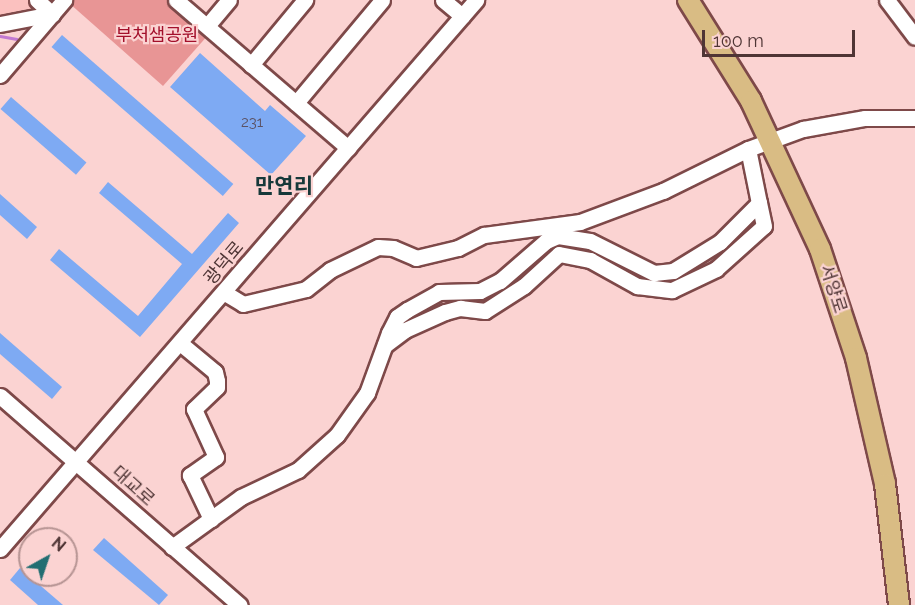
<!DOCTYPE html>
<html>
<head>
<meta charset="utf-8">
<style>
  body { margin:0 }
  #map { position:relative; width:915px; height:605px; overflow:hidden; background:#fbd3d2; font-family:Raleway,"Noto Sans KR",sans-serif }
  div>[style] { position:absolute }
  [style*='--x'] { left:calc(var(--x)*1px); top:calc(var(--y)*1px); width:calc(var(--w)*1px); rotate:calc(var(--a)*1deg) }
  .built>* { inset:0; background:#fbc1bf }
  .green>* { inset:0; background:#e89595 }
  .stream>* { height:3px; margin:-1.5px; padding:0 1.5px; transform-origin:1.5px; border-radius:1.5px; background:#c27ad2 }
  .building>* { inset:0; background:#7eaaf3; transform-origin:0 0 }
  .roads { filter:drop-shadow(2px 0 #7e4949) drop-shadow(-2px 0 #7e4949) drop-shadow(0 2px #7e4949) drop-shadow(0 -2px #7e4949) }
  .minor>* { height:15px; margin:-7.5px; padding:0 7.5px; transform-origin:7.5px; border-radius:7.5px; background:#fff }
  .major>* { height:20px; margin:-10px; padding:0 10px; transform-origin:10px; border-radius:10px; background:#d9bc84 }
  span { translate:-50% -50%; white-space:nowrap; text-align:center; line-height:1.15; -webkit-text-stroke:4.5px #fbd3d2; paint-order:stroke }
  .number-label { font-size:15px; color:#5b5264 }
  .number-label span { -webkit-text-stroke-width:0 }
  .park-label { font-size:18px; color:#a3102b }
  .street-label { font-size:18px; color:#4f3535 }
  .quarter-label { font-size:21px; color:#16393a; font-weight:700 }
  .north { position:absolute; left:18px; top:527px; width:60px; height:60px; box-sizing:border-box; background:#fbd3d2; border:2px solid #b69493; border-radius:50%; rotate:40deg; font-size:16px; font-weight:700; line-height:24px; text-align:center; color:#4f3535 }
  .north::after { content:''; display:block; margin:auto; width:21px; height:27px; background:#226e72; clip-path:polygon(50% 0,100% 100%,50% 72%,0 100%) }
  .scale { position:absolute; left:702px; top:30px; width:153px; height:27px; box-sizing:border-box; border:3px solid #4f3535; border-top:0; padding-left:8px; font-size:18px; line-height:21px; white-space:nowrap; color:#4f3535; -webkit-text-stroke:4px #fbd3d2; paint-order:stroke }
</style>
</head>
<body>
<div id="map">
  <div class="built">
    <i style="clip-path:polygon(0 0,28px 0,34px 10px,0 17px)"></i>
  </div>
  <div class="green">
    <i style="clip-path:polygon(71px 0,171px 0,209px 34px,163px 86px,69px 3px)"></i>
  </div>
  <div class="stream">
    <i style="--x:0;--y:36;--w:17;--a:10"></i>
  </div>
  <div class="building">
    <i style="left:62px;top:35px;width:227px;height:16px;rotate:41deg"></i>
    <i style="clip-path:polygon(200px 53px,265px 111px,270px 105px,306px 136px,271px 175px,170px 87px)"></i>
    <i style="left:11px;top:97px;width:100px;height:16px;rotate:41deg"></i>
    <i style="clip-path:polygon(108px 182px,192px 254px,228px 213px,239px 223px,140px 337px,50px 260px,59px 249px,138px 316px,182px 264px,99px 193px)"></i>
    <i style="clip-path:polygon(0 194px,37px 227px,27px 239px,0 215px)"></i>
    <i style="clip-path:polygon(0 333px,62px 387px,52px 399px,0 354px)"></i>
    <i style="clip-path:polygon(104px 538px,168px 595px,159px 605px,93px 550px)"></i>
    <i style="clip-path:polygon(20px 568px,63px 605px,38px 605px,10px 580px)"></i>
  </div>
  <div class="roads">
    <div class="minor">
      <i style="--x:37;--y:0;--w:21;--a:43"></i>
      <i style="--x:176;--y:0;--w:227;--a:40.7"></i>
      <i style="--x:443;--y:0;--w:25;--a:40"></i>
      <i style="--x:887;--y:0;--w:46;--a:52.9"></i>
      <i style="--x:0;--y:24;--w:53;--a:-10.9"></i>
      <i style="--x:207;--y:26;--w:34;--a:-50"></i>
      <i style="--x:251;--y:65;--w:85;--a:-50.3"></i>
      <i style="--x:0;--y:75;--w:99;--a:-49.5"></i>
      <i style="--x:296;--y:103;--w:134;--a:-50.1"></i>
      <i style="--x:225;--y:293;--w:21;--a:31"></i>
      <i style="--x:243;--y:304;--w:65;--a:-13.4"></i>
      <i style="--x:306;--y:289;--w:31;--a:-38"></i>
      <i style="--x:330;--y:270;--w:53;--a:-25.6"></i>
      <i style="--x:378;--y:247;--w:15;--a:4"></i>
      <i style="--x:393;--y:248;--w:25;--a:23"></i>
      <i style="--x:416;--y:258;--w:43;--a:-13.4"></i>
      <i style="--x:458;--y:248;--w:29;--a:-27"></i>
      <i style="--x:484;--y:235;--w:97;--a:-7.7"></i>
      <i style="--x:580;--y:222;--w:89;--a:-20.5"></i>
      <i style="--x:663;--y:191;--w:95;--a:-26.3"></i>
      <i style="--x:748;--y:149;--w:59;--a:-20"></i>
      <i style="--x:803;--y:129;--w:63;--a:-10.1"></i>
      <i style="--x:865;--y:118;--w:50;--a:0"></i>
      <i style="--x:180;--y:343;--w:45;--a:39.6"></i>
      <i style="--x:215;--y:372;--w:9;--a:77"></i>
      <i style="--x:217;--y:381;--w:6;--a:90"></i>
      <i style="--x:217;--y:387;--w:32;--a:136"></i>
      <i style="--x:194;--y:409;--w:53;--a:65.4"></i>
      <i style="--x:216;--y:457;--w:32;--a:145"></i>
      <i style="--x:190;--y:475;--w:49;--a:64.5"></i>
      <i style="--x:385;--y:345;--w:25;--a:-37"></i>
      <i style="--x:405;--y:330;--w:44;--a:-24.2"></i>
      <i style="--x:445;--y:312;--w:16;--a:-15"></i>
      <i style="--x:460;--y:308;--w:25;--a:7"></i>
      <i style="--x:485;--y:311;--w:46;--a:-32.7"></i>
      <i style="--x:524;--y:286;--w:47;--a:-42.4"></i>
      <i style="--x:559;--y:254;--w:32;--a:11"></i>
      <i style="--x:590;--y:260;--w:54;--a:29"></i>
      <i style="--x:637;--y:286;--w:35;--a:7"></i>
      <i style="--x:672;--y:290;--w:49;--a:-25.5"></i>
      <i style="--x:716;--y:269;--w:64;--a:-41.9"></i>
      <i style="--x:764;--y:226;--w:24;--a:-102"></i>
      <i style="--x:0;--y:396;--w:318;--a:41.1"></i>
      <i style="--x:172;--y:547;--w:85;--a:-35.9"></i>
      <i style="--x:241;--y:497;--w:63;--a:-25.3"></i>
      <i style="--x:298;--y:470;--w:52;--a:-41.9"></i>
      <i style="--x:337;--y:435;--w:52;--a:-54.5"></i>
      <i style="--x:367;--y:393;--w:64;--a:-69.9"></i>
      <i style="--x:389;--y:333;--w:18;--a:-63"></i>
      <i style="--x:397;--y:317;--w:12;--a:-35"></i>
      <i style="--x:407;--y:310;--w:37;--a:-29"></i>
      <i style="--x:439;--y:292;--w:41;--a:-1.4"></i>
      <i style="--x:480;--y:291;--w:22;--a:-27"></i>
      <i style="--x:500;--y:281;--w:61;--a:-41"></i>
      <i style="--x:546;--y:241;--w:13;--a:-23"></i>
      <i style="--x:558;--y:236;--w:32;--a:9"></i>
      <i style="--x:590;--y:241;--w:72;--a:26.6"></i>
      <i style="--x:654;--y:273;--w:19;--a:-6"></i>
      <i style="--x:673;--y:271;--w:55;--a:-31.7"></i>
      <i style="--x:720;--y:242;--w:55;--a:-45"></i>
      <i style="--x:759;--y:203;--w:55;--a:-101.5"></i>
      <i style="--x:0;--y:549;--w:727;--a:-49.07"></i>
    </div>
    <div class="major">
      <i style="--x:688;--y:0;--w:119;--a:58"></i>
      <i style="--x:751;--y:101;--w:163;--a:65"></i>
      <i style="--x:820;--y:249;--w:115;--a:71.7"></i>
      <i style="--x:856;--y:358;--w:129;--a:77"></i>
      <i style="--x:885;--y:484;--w:122;--a:83.4"></i>
    </div>
  </div>
  <div class="number-label">
    <span style="left:252px;top:123px">231</span>
  </div>
  <div class="park-label">
    <span style="left:157px;top:35px">부처샘공원</span>
  </div>
  <div class="street-label">
    <span style="left:224px;top:263px;rotate:-50deg">광덕로</span>
    <span style="left:833px;top:289px;rotate:72deg">서양로</span>
    <span style="left:133px;top:486px;rotate:42deg">대교로</span>
  </div>
  <div class="quarter-label">
    <span style="left:284px;top:186px">만연리</span>
  </div>
  <div class="north">N</div>
  <div class="scale">100 m</div>
</div>
</body>
</html>
